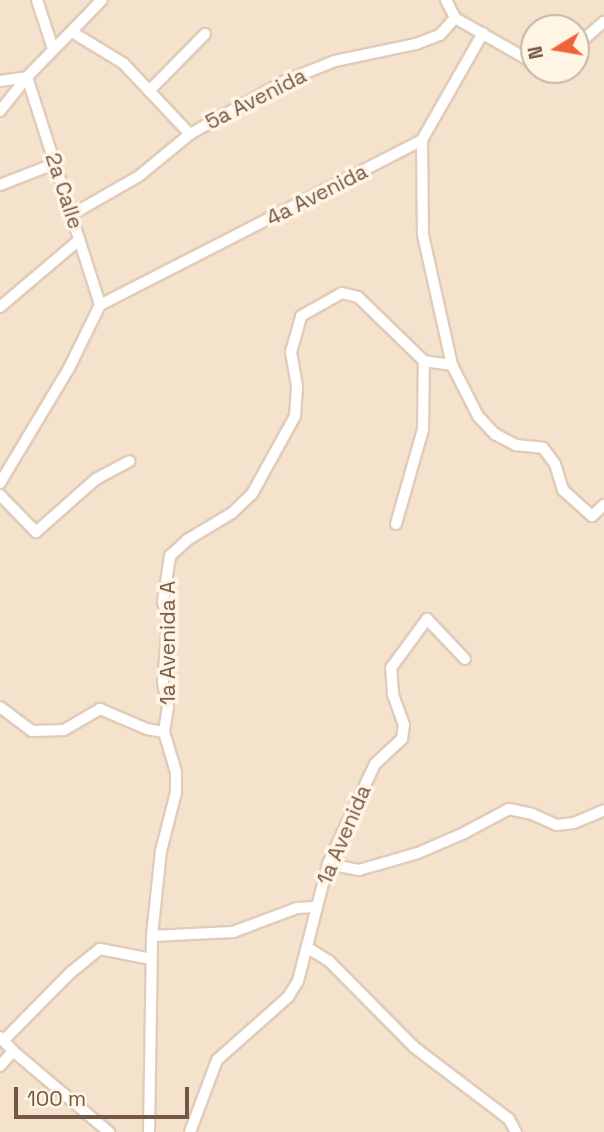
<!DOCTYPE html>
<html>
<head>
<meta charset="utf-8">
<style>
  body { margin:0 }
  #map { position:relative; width:604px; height:1132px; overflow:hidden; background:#fdf1de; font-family:"Space Grotesk",sans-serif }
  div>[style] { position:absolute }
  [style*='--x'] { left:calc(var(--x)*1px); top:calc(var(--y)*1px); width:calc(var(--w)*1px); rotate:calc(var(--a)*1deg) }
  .residential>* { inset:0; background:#f5e2cc }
  .roads { filter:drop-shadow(2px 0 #e1ccba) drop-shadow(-2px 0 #e1ccba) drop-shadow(0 2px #e1ccba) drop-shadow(0 -2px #e1ccba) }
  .street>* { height:10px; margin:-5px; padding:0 5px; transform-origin:5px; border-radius:5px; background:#fff }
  span { translate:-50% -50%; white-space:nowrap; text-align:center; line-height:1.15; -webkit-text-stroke:7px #fff5e5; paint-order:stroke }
  .street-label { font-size:21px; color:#745645 }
  .north { position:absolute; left:520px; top:14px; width:70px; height:70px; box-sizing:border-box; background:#fff5e5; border:2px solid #c7b5a5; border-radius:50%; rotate:259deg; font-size:19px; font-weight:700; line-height:28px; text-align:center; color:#745645 }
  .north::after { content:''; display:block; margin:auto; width:24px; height:32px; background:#ef633b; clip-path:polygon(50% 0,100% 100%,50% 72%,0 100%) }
  .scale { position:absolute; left:14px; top:1087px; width:175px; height:32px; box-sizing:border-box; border:4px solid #745645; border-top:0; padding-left:9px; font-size:21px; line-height:24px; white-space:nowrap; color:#745645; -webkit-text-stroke:5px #fff5e5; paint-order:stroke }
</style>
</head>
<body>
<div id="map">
  <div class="residential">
    <i style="clip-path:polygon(evenodd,0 0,604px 0,604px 1132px,0 1132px,0 0,534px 28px,576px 28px,576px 70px,534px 70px,534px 28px)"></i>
  </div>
  <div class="roads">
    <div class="street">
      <i style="--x:37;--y:0;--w:52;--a:71.9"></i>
      <i style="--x:446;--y:0;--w:20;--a:63"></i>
      <i style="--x:455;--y:18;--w:91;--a:29.7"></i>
      <i style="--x:72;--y:32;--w:60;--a:31.3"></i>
      <i style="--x:123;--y:63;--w:98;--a:46.7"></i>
      <i style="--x:576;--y:46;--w:37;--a:-41"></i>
      <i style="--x:549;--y:70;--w:5;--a:0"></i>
      <i style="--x:27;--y:77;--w:239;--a:72.2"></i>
      <i style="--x:0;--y:81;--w:27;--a:-8"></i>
      <i style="--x:149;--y:91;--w:80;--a:-45.5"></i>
      <i style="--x:0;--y:111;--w:43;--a:-51.5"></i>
      <i style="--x:27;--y:77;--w:107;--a:-45.8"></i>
      <i style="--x:422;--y:140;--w:95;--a:89.4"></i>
      <i style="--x:423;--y:235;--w:133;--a:77.4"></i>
      <i style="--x:452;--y:365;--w:28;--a:-172"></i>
      <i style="--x:0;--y:185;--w:58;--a:-21.3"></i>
      <i style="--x:71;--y:215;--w:78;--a:-29.8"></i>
      <i style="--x:139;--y:176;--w:66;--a:-39.5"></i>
      <i style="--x:190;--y:134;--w:109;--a:-29.2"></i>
      <i style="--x:285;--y:81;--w:54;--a:-21.8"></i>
      <i style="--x:335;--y:61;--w:83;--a:-11.9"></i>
      <i style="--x:416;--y:44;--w:26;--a:-21"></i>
      <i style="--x:440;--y:35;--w:23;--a:-49"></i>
      <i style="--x:100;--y:305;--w:362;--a:-27.1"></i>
      <i style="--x:422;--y:140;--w:123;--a:-60.3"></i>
      <i style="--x:0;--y:307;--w:104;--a:-40.3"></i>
      <i style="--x:452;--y:365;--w:57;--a:63"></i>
      <i style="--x:478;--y:416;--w:25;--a:47"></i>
      <i style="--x:495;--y:434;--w:24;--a:28"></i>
      <i style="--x:516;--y:445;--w:27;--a:6"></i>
      <i style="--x:543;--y:448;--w:20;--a:53"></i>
      <i style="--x:555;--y:464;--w:27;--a:73"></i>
      <i style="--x:563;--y:490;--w:39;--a:42"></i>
      <i style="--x:592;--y:516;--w:16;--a:-43"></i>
      <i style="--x:0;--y:483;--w:134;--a:-59"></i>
      <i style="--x:69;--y:368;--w:70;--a:-63.8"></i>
      <i style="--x:0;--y:495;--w:52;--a:45.8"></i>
      <i style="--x:36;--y:532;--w:80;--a:-41.5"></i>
      <i style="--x:96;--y:479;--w:38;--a:-28"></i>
      <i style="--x:396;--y:524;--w:99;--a:-74.1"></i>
      <i style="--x:423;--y:429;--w:68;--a:-89.2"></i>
      <i style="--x:0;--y:707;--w:40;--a:37"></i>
      <i style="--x:32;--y:731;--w:32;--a:-2"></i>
      <i style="--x:64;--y:730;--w:42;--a:-30.3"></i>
      <i style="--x:100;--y:709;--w:51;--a:23.1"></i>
      <i style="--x:147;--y:729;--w:17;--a:10"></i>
      <i style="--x:328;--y:864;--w:32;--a:11"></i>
      <i style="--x:359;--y:870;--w:61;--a:-16.1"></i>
      <i style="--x:418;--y:853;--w:50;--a:-23.5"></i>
      <i style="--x:464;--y:833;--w:51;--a:-28.1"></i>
      <i style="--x:509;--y:809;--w:24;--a:12"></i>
      <i style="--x:532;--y:814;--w:27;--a:24"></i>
      <i style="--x:557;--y:825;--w:17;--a:-7"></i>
      <i style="--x:574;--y:823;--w:33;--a:-23"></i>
      <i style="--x:152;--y:936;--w:81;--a:-2.8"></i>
      <i style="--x:233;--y:932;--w:68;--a:-20.6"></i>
      <i style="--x:297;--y:908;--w:18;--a:-3"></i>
      <i style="--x:308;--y:948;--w:25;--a:32"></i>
      <i style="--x:329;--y:961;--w:121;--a:45.3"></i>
      <i style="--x:414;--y:1047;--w:119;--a:37.2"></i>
      <i style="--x:509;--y:1119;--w:15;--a:62"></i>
      <i style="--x:0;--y:1037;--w:19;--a:47"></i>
      <i style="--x:13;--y:1051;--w:126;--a:40.2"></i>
      <i style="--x:4;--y:1040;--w:94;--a:-45.4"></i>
      <i style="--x:70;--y:973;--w:38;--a:-39"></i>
      <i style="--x:100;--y:949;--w:52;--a:11.1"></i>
      <i style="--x:0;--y:1066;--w:20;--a:-49"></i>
      <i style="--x:149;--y:1132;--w:196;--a:-89.1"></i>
      <i style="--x:152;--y:936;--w:85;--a:-84"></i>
      <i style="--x:161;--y:851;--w:61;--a:-75.7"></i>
      <i style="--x:176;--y:792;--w:20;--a:-90"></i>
      <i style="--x:176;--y:772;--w:42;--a:-106.7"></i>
      <i style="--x:164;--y:732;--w:24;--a:-81"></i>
      <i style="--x:168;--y:708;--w:26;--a:-101"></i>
      <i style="--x:163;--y:682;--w:59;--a:-85.2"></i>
      <i style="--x:168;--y:623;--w:22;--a:-103"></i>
      <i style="--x:163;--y:602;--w:47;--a:-81.3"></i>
      <i style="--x:170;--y:556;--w:23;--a:-43"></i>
      <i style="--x:187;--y:540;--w:52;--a:-31"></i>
      <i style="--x:232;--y:513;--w:28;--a:-44"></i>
      <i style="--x:252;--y:494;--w:89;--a:-61.1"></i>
      <i style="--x:295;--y:416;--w:30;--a:-86"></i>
      <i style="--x:297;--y:386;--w:35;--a:-100"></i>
      <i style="--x:291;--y:352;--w:37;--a:-74"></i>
      <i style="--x:301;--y:316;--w:47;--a:-29.3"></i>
      <i style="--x:342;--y:293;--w:16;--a:14"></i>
      <i style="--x:358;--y:297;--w:92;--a:44.1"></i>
      <i style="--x:190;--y:1132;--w:77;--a:-69.4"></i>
      <i style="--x:217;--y:1060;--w:95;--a:-41.6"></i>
      <i style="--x:288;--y:997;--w:19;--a:-58"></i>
      <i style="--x:298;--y:981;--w:121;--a:-75.6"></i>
      <i style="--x:328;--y:864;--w:110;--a:-64.8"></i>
      <i style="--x:375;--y:764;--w:37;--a:-43"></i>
      <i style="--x:402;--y:739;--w:14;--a:-82"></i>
      <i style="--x:404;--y:725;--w:33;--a:-110"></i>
      <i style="--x:393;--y:694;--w:26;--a:-94"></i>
      <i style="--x:391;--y:668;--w:61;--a:-53.7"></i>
      <i style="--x:427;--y:619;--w:55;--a:46.5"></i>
    </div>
  </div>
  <div class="street-label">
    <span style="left:256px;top:99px;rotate:-27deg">5a Avenida</span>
    <span style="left:64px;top:191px;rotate:72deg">2a Calle</span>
    <span style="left:317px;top:195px;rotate:-27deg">4a Avenida</span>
    <span style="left:168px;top:643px;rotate:-90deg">1a Avenida A</span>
    <span style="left:344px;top:835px;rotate:-67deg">1a Avenida</span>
  </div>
  <div class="north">N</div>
  <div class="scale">100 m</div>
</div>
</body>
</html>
